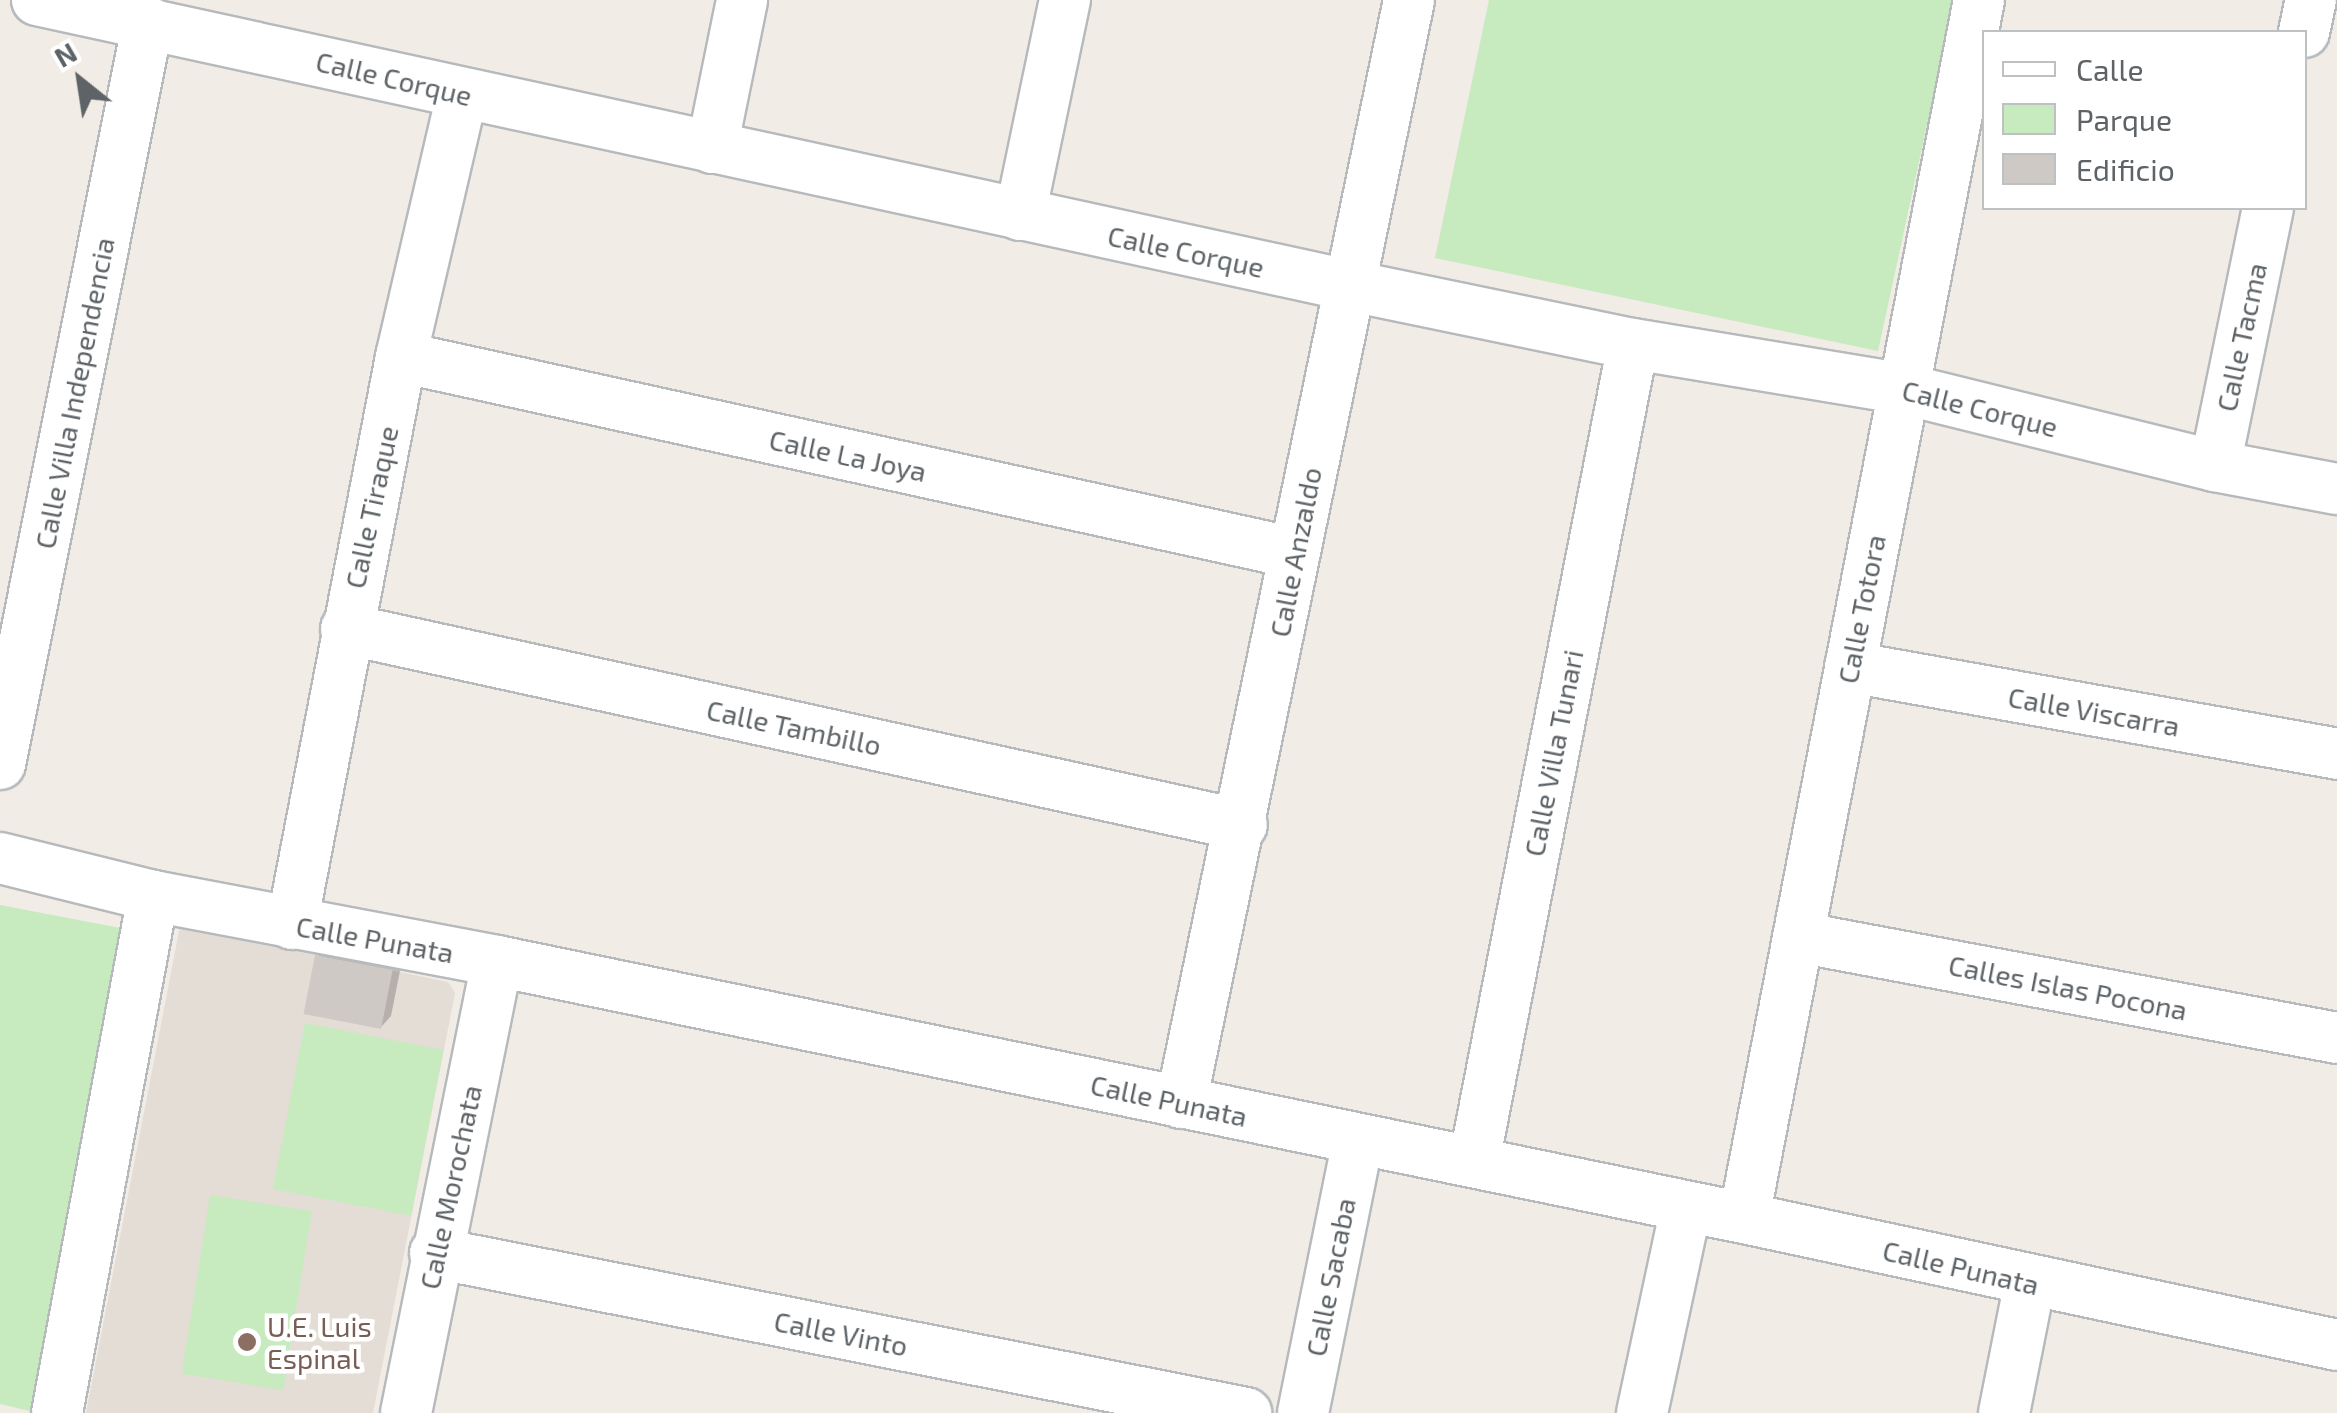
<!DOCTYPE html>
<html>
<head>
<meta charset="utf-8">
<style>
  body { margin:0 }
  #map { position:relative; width:2337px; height:1413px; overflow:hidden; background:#f1ece5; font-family:"Exo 2",sans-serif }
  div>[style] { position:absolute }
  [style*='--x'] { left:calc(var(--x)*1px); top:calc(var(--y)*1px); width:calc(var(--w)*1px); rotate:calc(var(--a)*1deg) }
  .education>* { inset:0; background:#e3ddd6 }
  .green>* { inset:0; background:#c7eabf; transform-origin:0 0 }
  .shadow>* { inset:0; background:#0003 }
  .building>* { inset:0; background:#cec9c4; transform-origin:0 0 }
  .roads { filter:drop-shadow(2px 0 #b6babd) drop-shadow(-2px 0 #b6babd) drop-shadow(0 2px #b6babd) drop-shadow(0 -2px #b6babd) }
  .minor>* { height:50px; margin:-25px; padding:0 25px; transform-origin:25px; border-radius:25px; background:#fff }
  .dots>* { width:28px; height:28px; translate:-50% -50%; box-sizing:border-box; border:5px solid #fff; border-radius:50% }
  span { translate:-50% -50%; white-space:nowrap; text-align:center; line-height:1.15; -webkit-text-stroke:9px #fff; paint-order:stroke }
  .street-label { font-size:28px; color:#5d6367 }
  .education-label { font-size:28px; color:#785e54 }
  .left { translate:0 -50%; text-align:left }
  .legend { position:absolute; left:1982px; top:30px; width:325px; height:180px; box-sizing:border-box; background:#fff; border:2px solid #bec1c2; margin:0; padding:12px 18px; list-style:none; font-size:30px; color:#5d6367 }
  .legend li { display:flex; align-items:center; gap:20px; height:50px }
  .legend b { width:50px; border:2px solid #bec1c2 }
  .north { position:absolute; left:30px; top:30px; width:100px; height:100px; -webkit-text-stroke:8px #fff; paint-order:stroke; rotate:330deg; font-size:28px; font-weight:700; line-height:40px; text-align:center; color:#5d6367 }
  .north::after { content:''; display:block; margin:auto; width:35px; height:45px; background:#5d6367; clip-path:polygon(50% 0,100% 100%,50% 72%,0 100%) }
</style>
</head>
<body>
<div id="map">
  <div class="education">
    <i style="clip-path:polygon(180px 926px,448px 982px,455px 993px,373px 1413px,86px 1413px)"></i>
  </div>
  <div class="green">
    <i style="clip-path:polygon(1489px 0,1954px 0,1878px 351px,1435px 258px)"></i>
    <i style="clip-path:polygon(0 905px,136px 931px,30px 1411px,0 1404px)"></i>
    <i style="left:305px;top:1023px;width:141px;height:169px;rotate:11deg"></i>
    <i style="left:210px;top:1195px;width:103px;height:181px;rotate:9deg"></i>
  </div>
  <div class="shadow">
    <i style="clip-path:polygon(327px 947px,402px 961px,391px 1016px,382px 1026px,317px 957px)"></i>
  </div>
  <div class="building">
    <i style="left:315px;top:955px;width:79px;height:60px;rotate:11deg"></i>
  </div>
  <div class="roads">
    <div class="minor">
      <i style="--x:37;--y:0;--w:1341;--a:12.27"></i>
      <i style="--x:1347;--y:285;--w:292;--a:11.7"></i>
      <i style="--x:1633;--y:344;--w:275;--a:9.4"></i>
      <i style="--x:1904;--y:389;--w:320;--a:13.9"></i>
      <i style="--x:2215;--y:466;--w:124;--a:10.7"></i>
      <i style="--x:2304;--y:32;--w:33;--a:-78"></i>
      <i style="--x:712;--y:148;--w:151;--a:-78.5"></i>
      <i style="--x:1020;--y:215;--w:220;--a:-78.2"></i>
      <i style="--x:401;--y:357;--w:915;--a:12.37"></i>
      <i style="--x:2215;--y:466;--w:263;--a:-78.4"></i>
      <i style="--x:346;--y:629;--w:917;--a:12.34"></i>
      <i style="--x:1850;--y:667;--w:495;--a:10.1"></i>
      <i style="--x:0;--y:764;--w:757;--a:-78.72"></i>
      <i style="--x:0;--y:858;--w:158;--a:13.9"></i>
      <i style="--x:153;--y:896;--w:350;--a:10.7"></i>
      <i style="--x:497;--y:961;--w:1273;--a:11.65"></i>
      <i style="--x:1744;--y:1218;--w:606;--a:12.09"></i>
      <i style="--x:292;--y:924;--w:577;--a:-79.12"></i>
      <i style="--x:401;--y:357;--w:270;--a:-76.9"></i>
      <i style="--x:1798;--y:937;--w:548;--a:10.61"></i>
      <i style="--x:1181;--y:1103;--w:1126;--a:-78.32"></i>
      <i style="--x:1474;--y:1162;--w:833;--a:-79"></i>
      <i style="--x:1744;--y:1218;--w:1240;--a:-79.08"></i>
      <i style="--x:435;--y:1253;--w:827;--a:11.16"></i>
      <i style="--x:57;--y:1413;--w:526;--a:-79.48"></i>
      <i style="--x:406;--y:1413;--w:461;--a:-78.6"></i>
      <i style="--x:1303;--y:1413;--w:278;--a:-78.6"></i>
      <i style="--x:1642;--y:1413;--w:210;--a:-77.9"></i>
      <i style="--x:2004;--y:1413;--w:134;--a:-78.8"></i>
    </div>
  </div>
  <div class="dots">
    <i style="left:247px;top:1342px;background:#8d6e63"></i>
  </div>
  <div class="street-label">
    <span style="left:394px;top:78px;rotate:13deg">Calle Corque</span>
    <span style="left:1186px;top:251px;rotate:12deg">Calle Corque</span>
    <span style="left:2241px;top:337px;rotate:-78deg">Calle Tacma</span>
    <span style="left:74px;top:393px;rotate:-79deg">Calle Villa Independencia</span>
    <span style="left:1980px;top:408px;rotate:14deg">Calle Corque</span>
    <span style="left:848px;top:455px;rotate:12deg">Calle La Joya</span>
    <span style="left:371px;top:507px;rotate:-78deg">Calle Tiraque</span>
    <span style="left:1295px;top:552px;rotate:-79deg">Calle Anzaldo</span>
    <span style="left:1861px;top:609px;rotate:-79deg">Calle Totora</span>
    <span style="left:2094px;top:711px;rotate:10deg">Calle Viscarra</span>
    <span style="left:794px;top:727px;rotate:12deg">Calle Tambillo</span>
    <span style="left:1553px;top:753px;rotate:-79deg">Calle Villa Tunari</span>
    <span style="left:375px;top:939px;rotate:10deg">Calle Punata</span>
    <span style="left:2068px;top:987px;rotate:11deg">Calles Islas Pocona</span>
    <span style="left:1169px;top:1100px;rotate:12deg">Calle Punata</span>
    <span style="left:450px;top:1187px;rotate:-78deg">Calle Morochata</span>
    <span style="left:1961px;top:1267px;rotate:13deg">Calle Punata</span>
    <span style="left:1330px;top:1277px;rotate:-79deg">Calle Sacaba</span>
    <span style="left:841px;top:1333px;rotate:11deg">Calle Vinto</span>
  </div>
  <div class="education-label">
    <span class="left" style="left:267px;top:1342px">U.E. Luis<br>Espinal</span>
  </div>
  <ul class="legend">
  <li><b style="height:12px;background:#fff"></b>Calle</li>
  <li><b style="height:28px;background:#c7eabf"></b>Parque</li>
  <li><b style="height:28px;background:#cec9c4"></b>Edificio</li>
  </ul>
  <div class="north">N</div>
</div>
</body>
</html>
